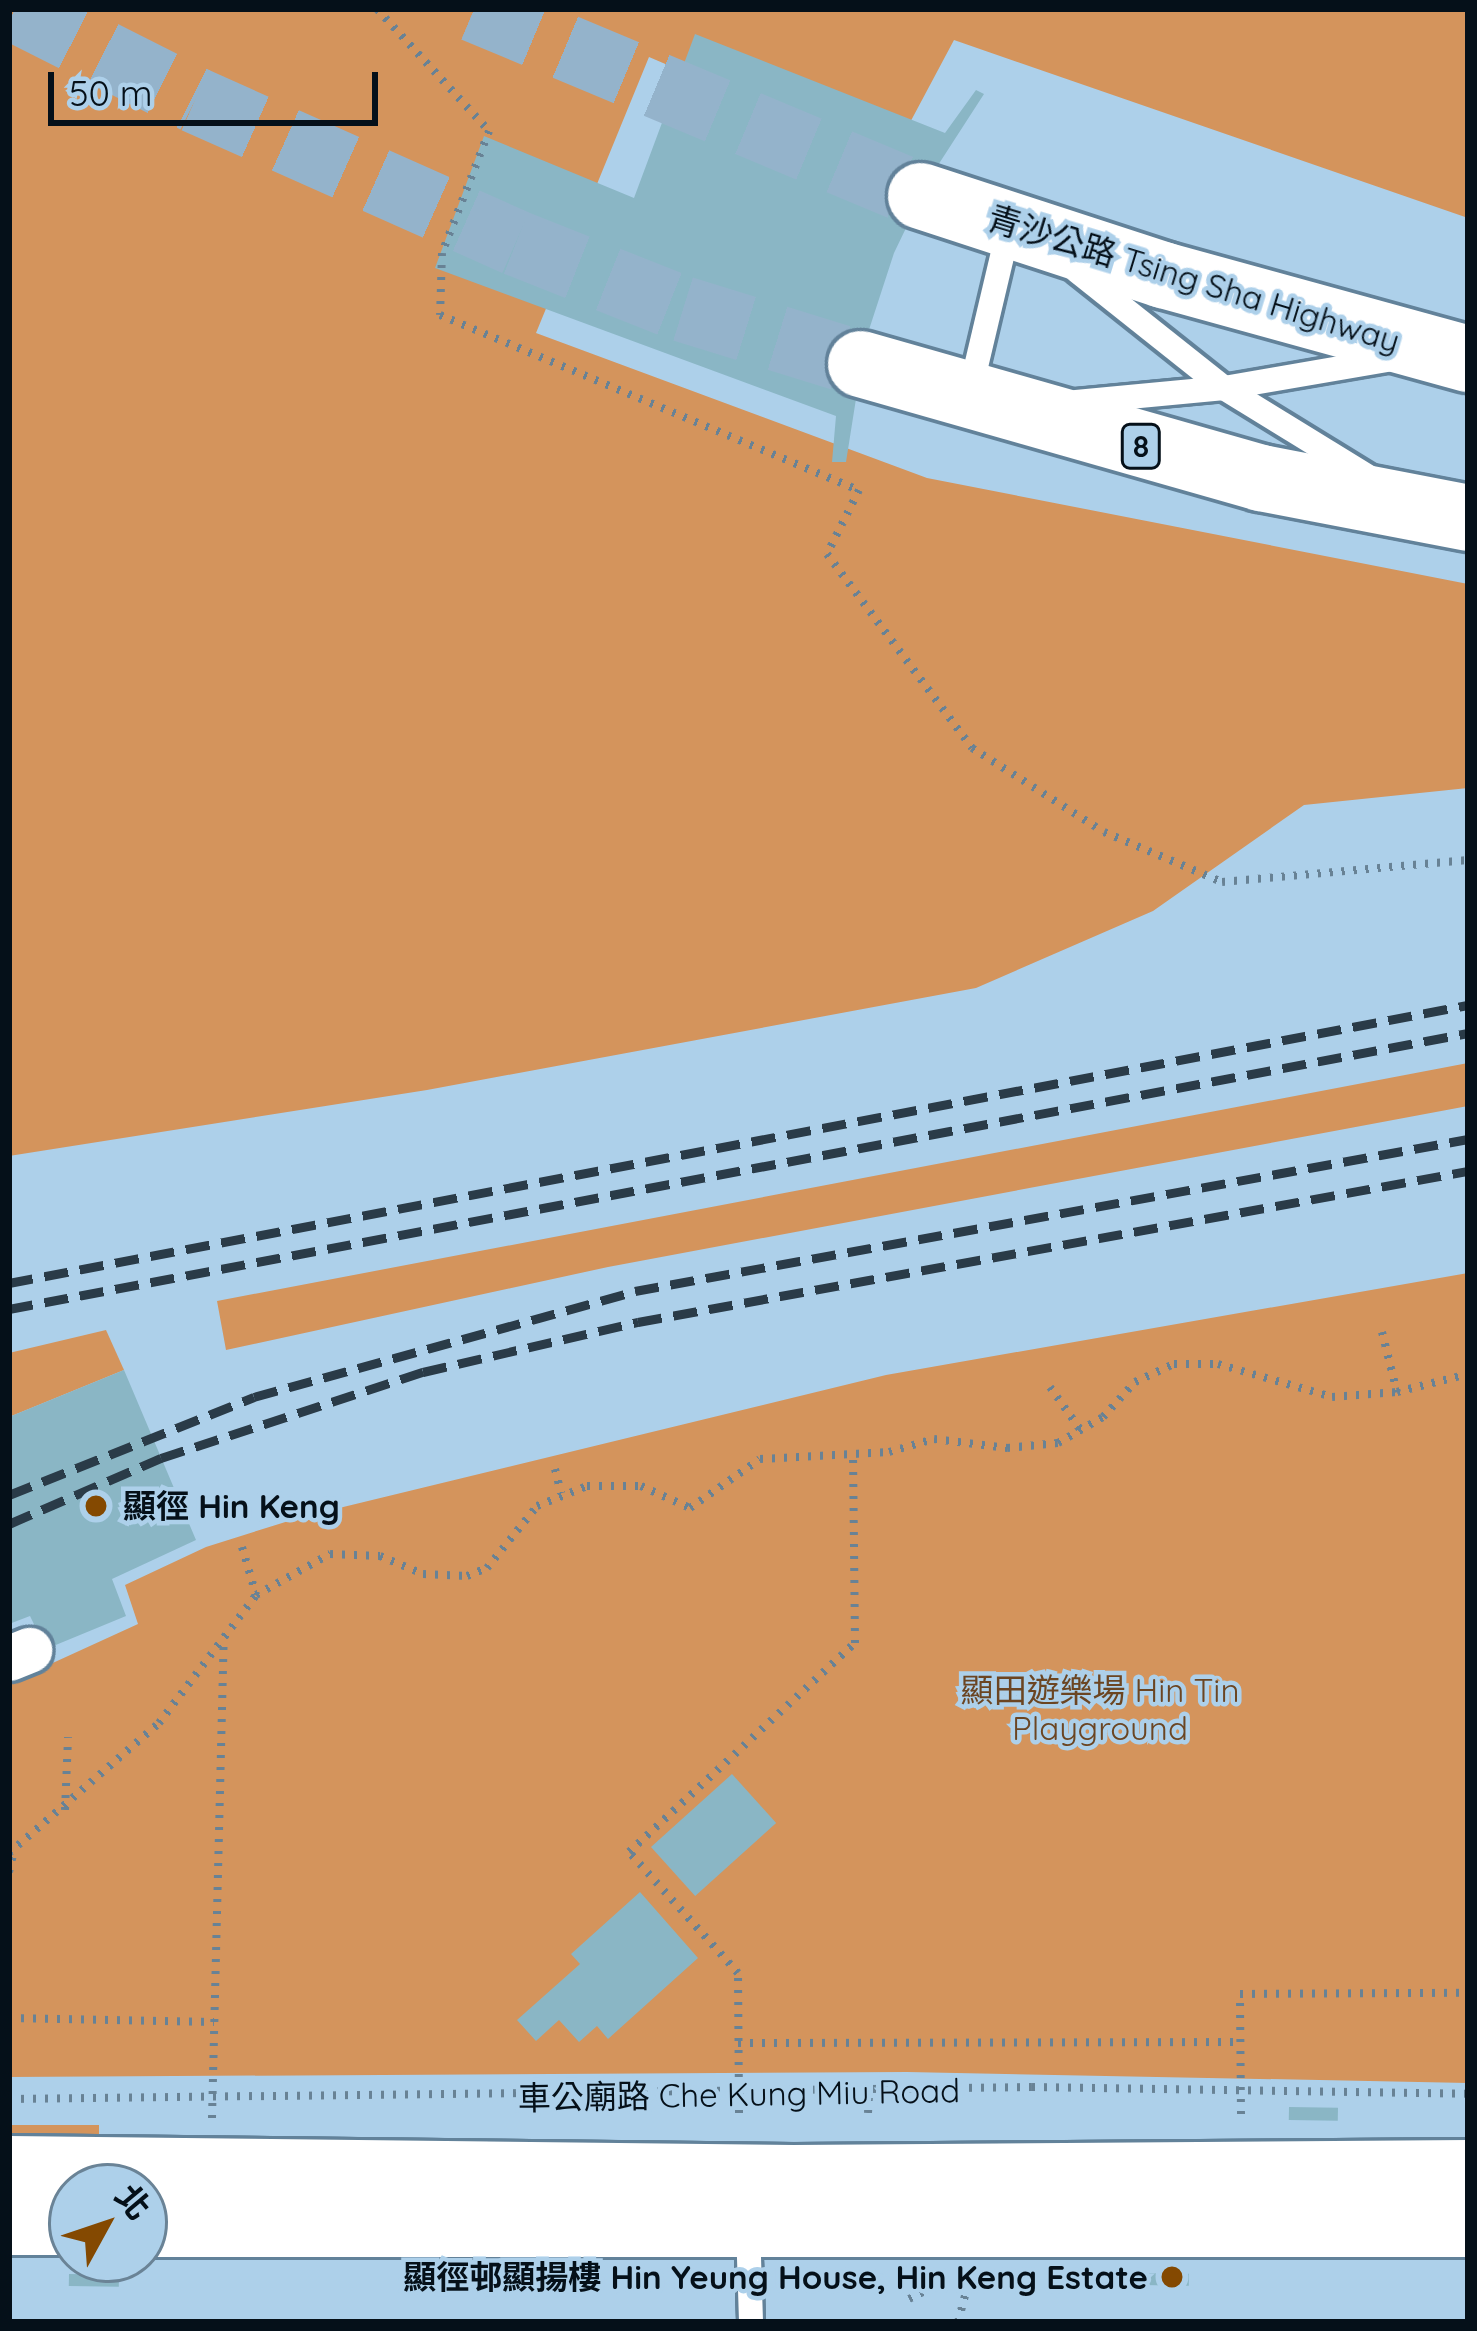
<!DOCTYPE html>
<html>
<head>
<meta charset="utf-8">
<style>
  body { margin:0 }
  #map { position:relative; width:1477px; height:2331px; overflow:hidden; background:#add0ea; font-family:Quicksand,"Noto Sans TC",sans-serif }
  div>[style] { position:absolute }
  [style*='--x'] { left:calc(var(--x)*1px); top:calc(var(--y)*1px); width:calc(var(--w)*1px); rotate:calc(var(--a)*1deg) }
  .green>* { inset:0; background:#d4945c; transform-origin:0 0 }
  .building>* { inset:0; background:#8ab6c5; transform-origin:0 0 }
  .highway-tunnel>* { height:66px; margin-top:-33px; transform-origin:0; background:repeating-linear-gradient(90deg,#94b3cb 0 66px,transparent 0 99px) }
  .path>* { height:8px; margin-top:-4px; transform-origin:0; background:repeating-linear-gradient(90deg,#688295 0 3px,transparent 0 12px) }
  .roads { filter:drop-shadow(3px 0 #62829a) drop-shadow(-3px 0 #62829a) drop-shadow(0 3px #62829a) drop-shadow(0 -3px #62829a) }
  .lane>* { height:24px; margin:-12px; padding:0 12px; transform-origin:12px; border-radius:12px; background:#fff }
  .street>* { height:45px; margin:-22.5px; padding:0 22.5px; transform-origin:22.5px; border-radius:22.5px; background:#fff }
  .secondary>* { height:63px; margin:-31.5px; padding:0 31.5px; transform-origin:31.5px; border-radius:31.5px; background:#fff }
  .highway>* { height:66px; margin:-33px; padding:0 33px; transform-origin:33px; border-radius:33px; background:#fff }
  .rail>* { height:9px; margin-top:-4.5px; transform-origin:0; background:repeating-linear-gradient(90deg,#2a3b48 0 24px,transparent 0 36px) }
  .dots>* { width:33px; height:33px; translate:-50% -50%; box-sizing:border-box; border:6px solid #add0ea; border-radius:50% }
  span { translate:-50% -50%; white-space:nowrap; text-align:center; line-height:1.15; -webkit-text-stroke:9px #add0ea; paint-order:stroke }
  .shield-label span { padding:3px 9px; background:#add0ea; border:3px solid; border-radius:9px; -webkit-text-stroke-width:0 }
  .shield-label { font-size:30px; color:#051019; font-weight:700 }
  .street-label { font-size:33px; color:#051019 }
  .poi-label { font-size:33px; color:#051019; font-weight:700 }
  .left { translate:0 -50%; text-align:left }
  .right { translate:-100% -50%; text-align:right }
  .park-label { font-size:33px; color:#6b4522 }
  .frame { position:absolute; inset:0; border:12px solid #051019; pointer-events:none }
  .north { position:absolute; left:48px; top:2163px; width:120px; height:120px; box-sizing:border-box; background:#add0ea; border:3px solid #6a8396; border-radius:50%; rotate:50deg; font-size:33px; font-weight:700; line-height:48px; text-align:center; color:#051019 }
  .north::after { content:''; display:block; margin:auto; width:42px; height:54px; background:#844901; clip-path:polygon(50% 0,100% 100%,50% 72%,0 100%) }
  .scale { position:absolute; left:48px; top:72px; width:330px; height:54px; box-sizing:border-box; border:6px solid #051019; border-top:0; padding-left:15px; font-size:36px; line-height:42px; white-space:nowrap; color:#051019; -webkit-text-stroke:9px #add0ea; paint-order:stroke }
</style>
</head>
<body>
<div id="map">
  <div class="green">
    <i style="clip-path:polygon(9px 9px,1468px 9px,1468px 218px,954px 40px,890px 160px,649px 57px,536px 333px,927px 478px,1468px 584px,1468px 788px,1304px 805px,1153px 911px,976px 988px,427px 1090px,9px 1156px)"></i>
    <i style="clip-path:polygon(1468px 1063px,1468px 1106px,608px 1267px,226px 1350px,217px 1301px)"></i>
    <i style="clip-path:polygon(1468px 1273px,1468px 2083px,907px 2072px,9px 2077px,9px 1683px,138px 1624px,125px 1585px,206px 1547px,298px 1518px,886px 1375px)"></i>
    <i style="clip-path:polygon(106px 1330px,124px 1370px,9px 1417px,9px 1353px)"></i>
    <i style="left:9px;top:2125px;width:90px;height:19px"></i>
  </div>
  <div class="building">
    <i style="clip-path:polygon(695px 34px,945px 133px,976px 90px,984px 94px,931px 176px,894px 253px,865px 342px,846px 462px,832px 462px,836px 416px,435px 268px,484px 136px,634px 198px)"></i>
    <i style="clip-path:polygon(124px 1370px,196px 1540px,112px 1579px,126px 1616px,46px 1649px,30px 1616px,9px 1624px,9px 1417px)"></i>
    <i style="left:732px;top:1774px;width:66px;height:109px;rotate:48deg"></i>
    <i style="clip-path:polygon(640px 1892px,698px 1958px,608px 2039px,597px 2026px,579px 2042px,559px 2020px,536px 2041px,517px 2020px,580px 1964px,571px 1954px)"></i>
    <i style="left:1289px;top:2107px;width:49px;height:13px;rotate:1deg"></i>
    <i style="left:1140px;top:2273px;width:49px;height:12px;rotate:1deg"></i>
    <i style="left:69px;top:2274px;width:50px;height:12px;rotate:1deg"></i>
  </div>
  <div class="highway-tunnel">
    <i style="--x:15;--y:9;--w:202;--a:26.8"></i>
    <i style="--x:195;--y:100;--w:351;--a:24"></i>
    <i style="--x:516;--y:243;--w:180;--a:21.6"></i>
    <i style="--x:683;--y:309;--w:186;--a:17.2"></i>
    <i style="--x:474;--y:9;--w:485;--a:22.7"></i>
  </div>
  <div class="path">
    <i style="--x:377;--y:9;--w:166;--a:47.4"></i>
    <i style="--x:489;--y:131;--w:131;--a:111.1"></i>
    <i style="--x:442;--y:253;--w:62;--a:91.8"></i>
    <i style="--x:440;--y:315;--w:454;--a:22.7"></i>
    <i style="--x:859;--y:490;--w:72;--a:116.6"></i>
    <i style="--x:827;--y:554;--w:242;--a:53.2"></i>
    <i style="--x:972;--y:748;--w:156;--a:32.5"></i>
    <i style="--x:1104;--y:832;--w:128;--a:23"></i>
    <i style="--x:1222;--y:882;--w:247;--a:-5.1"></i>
    <i style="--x:1382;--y:1332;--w:62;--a:76"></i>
    <i style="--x:1050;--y:1387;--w:55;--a:54.6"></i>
    <i style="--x:555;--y:1469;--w:25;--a:76"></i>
    <i style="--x:242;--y:1547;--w:50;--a:73.7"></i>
    <i style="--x:65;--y:1810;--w:73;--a:-87.6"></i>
    <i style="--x:9;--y:1853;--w:198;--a:-40.9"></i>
    <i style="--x:159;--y:1723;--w:161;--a:-52.8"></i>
    <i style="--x:256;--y:1595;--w:85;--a:-29"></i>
    <i style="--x:330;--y:1554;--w:50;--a:2.3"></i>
    <i style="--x:380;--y:1556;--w:47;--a:22.7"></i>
    <i style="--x:423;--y:1574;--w:44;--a:2.6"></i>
    <i style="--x:467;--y:1576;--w:22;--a:-22"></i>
    <i style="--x:487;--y:1568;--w:80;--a:-51.1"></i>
    <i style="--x:537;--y:1506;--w:54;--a:-21.8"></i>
    <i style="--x:587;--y:1486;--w:54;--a:0"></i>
    <i style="--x:641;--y:1486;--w:54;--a:24.2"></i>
    <i style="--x:690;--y:1508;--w:85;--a:-35"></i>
    <i style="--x:760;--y:1459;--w:129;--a:-3.1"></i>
    <i style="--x:889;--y:1452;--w:47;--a:-16.1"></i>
    <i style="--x:934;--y:1439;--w:74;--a:7"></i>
    <i style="--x:1007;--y:1448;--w:51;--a:-5.6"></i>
    <i style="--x:1058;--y:1443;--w:52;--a:-30"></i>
    <i style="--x:1103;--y:1417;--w:47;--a:-47.6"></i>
    <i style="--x:1135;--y:1382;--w:43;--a:-24.8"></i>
    <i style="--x:1174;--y:1364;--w:44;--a:0"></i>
    <i style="--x:1218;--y:1364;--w:119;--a:16.1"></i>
    <i style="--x:1332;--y:1397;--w:65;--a:-4.4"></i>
    <i style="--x:1397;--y:1392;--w:73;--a:-14.2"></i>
    <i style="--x:9;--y:1872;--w:23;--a:-77"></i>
    <i style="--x:9;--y:2018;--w:205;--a:1.1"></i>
    <i style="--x:738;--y:2043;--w:502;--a:-0.11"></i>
    <i style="--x:9;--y:2099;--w:1023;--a:-0.67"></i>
    <i style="--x:1032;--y:2087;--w:436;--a:0.9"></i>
    <i style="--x:739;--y:2113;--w:140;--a:-90.4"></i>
    <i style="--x:738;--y:1973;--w:163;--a:-132"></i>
    <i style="--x:629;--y:1852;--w:308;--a:-42.8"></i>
    <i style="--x:855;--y:1643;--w:189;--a:-90.6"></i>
    <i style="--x:868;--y:2113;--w:19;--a:-87"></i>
    <i style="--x:1241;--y:2114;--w:120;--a:-90.5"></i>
    <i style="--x:1240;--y:1994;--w:228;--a:-0.3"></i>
    <i style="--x:212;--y:2118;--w:476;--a:-88.6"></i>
    <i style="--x:909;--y:2299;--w:47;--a:-26.6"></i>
    <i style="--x:958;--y:2322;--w:47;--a:-75.1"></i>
  </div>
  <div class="roads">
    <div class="lane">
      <i style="--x:1077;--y:271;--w:188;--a:38.5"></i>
      <i style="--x:1224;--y:388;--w:168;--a:31.6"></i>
      <i style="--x:970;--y:392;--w:170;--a:-76.7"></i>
      <i style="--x:1076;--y:402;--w:149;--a:-5.4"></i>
      <i style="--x:1224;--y:388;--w:170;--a:-9.8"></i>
      <i style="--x:748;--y:2226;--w:96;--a:88.2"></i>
    </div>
    <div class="street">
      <i style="--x:9;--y:1658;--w:22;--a:-22"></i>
    </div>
    <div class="secondary">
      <i style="--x:9;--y:2167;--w:784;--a:0.66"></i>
      <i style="--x:793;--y:2176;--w:675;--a:-0.42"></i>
      <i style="--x:9;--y:2223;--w:63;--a:0"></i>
      <i style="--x:144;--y:2225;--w:1324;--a:0"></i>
    </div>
    <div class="highway">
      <i style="--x:921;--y:196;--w:255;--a:18.1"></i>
      <i style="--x:1163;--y:275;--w:316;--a:15.4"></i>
      <i style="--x:861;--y:364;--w:416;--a:15.9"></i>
      <i style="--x:1261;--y:478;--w:211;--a:10.9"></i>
    </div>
  </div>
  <div class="rail">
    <i style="--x:9;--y:1283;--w:1485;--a:-10.79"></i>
    <i style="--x:9;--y:1309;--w:1485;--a:-10.71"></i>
    <i style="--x:9;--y:1495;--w:264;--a:-21.8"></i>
    <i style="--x:254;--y:1397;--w:395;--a:-15.5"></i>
    <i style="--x:635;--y:1291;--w:847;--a:-10.34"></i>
    <i style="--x:9;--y:1524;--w:166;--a:-23.5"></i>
    <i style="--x:161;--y:1458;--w:276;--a:-18.2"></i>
    <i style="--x:423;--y:1372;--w:221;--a:-13.1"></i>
    <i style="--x:638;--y:1322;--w:844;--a:-10.31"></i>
  </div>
  <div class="dots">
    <i style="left:96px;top:1506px;background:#844901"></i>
    <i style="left:1172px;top:2277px;background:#844901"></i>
  </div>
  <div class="shield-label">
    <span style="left:1141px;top:446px">8</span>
  </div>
  <div class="street-label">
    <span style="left:1194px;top:279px;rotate:17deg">青沙公路 Tsing Sha Highway</span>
    <span style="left:739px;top:2094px;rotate:-1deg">車公廟路 Che Kung Miu Road</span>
  </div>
  <div class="poi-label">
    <span class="left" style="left:123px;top:1506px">顯徑 Hin Keng</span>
    <span class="right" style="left:1148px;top:2277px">顯徑邨顯揚樓 Hin Yeung House, Hin Keng Estate</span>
  </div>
  <div class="park-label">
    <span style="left:1100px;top:1709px">顯田遊樂場 Hin Tin<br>Playground</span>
  </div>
  <div class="frame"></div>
  <div class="north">北</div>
  <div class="scale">50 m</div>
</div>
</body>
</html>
